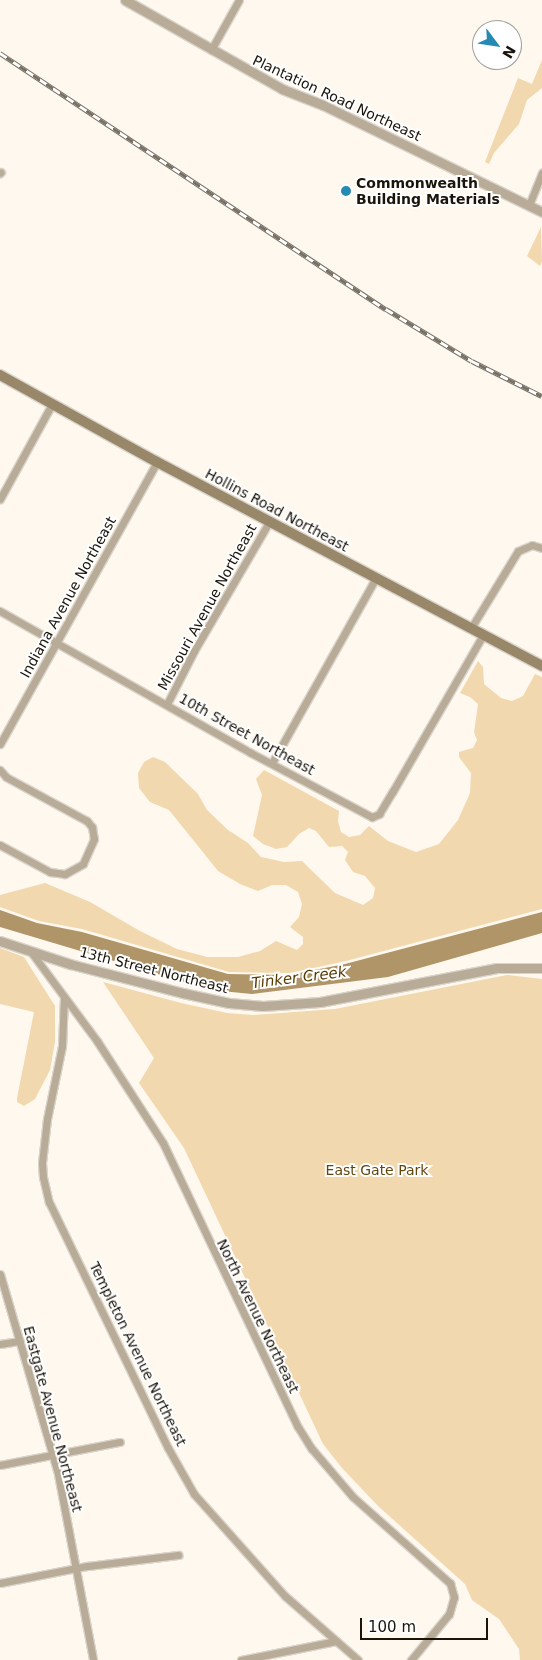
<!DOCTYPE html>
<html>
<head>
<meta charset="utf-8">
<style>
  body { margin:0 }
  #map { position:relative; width:542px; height:1660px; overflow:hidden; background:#fff8ee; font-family:"DejaVu Sans",sans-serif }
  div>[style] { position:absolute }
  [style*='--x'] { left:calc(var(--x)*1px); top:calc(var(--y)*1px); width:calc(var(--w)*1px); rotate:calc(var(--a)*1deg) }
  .green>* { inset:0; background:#f2d8ae }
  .water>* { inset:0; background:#b09569 }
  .roads { filter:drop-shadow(1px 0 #dad4ca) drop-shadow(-1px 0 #dad4ca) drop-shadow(0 1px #dad4ca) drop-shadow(0 -1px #dad4ca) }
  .minor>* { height:7px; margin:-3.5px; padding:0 3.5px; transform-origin:3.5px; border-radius:3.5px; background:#b8ac98 }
  .tertiary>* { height:9px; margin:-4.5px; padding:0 4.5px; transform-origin:4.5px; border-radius:4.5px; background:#b8ac98 }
  .secondary>* { height:10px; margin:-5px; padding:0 5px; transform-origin:5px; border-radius:5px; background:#988769 }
  .rail>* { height:4.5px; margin-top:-2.25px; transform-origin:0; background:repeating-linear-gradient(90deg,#fff 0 8px,#767066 0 16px); box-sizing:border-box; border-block:1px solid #767066 }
  .dots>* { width:14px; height:14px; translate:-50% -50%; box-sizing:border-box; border:2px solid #fff; border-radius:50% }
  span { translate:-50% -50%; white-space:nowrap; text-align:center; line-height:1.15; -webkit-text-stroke:4px #fff; paint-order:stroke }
  .street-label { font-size:14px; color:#1a140b }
  .poi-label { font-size:14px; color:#1a140b; font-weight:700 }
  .left { translate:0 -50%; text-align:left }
  .park-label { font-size:14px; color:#62460d }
  .water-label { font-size:15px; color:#563b00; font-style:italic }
  .north { position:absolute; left:472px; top:20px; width:50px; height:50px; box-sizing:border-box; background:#fff; border:1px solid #a3a19d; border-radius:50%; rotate:121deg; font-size:14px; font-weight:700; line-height:20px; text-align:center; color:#1a140b }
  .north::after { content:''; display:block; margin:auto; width:18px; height:22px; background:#248ab3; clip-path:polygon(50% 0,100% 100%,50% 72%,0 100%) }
  .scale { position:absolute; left:360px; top:1618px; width:128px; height:22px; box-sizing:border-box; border:2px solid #1a140b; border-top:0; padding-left:6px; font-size:15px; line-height:18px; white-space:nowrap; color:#1a140b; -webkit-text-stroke:4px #fff; paint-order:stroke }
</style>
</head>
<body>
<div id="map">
  <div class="green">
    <i style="clip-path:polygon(542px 60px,542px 88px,527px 100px,519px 124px,494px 153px,489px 164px,485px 162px,518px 78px,532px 84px)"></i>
    <i style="clip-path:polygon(541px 227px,542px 261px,540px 266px,527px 256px)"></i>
    <i style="clip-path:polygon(478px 661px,483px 667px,484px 684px,501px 698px,512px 701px,523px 696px,535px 674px,542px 677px,542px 909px,346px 961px,290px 973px,229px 972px,82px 929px,39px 921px,0 907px,0 895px,45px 883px,90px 902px,140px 931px,177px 949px,207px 957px,238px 957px,260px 951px,276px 941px,297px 950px,303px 944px,303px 937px,290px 927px,299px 917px,302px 904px,298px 892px,286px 885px,272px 885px,258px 891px,240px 884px,218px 871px,169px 810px,150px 802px,139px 788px,138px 773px,144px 762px,153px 757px,165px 762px,198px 794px,207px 810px,228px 830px,248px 843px,261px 857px,284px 862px,302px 861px,335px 893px,363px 905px,373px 898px,375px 888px,365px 876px,353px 872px,345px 860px,348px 852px,342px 846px,329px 847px,316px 831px,309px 828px,299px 834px,287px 847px,276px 849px,263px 844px,253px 836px,262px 795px,256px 779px,264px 770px,339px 811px,338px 821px,341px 832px,349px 837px,360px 835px,369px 826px,388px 841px,416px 852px,439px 844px,458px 820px,470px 793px,471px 773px,459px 757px,459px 752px,473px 748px,477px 740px,474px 732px,478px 704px,470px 697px,460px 693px)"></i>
    <i style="clip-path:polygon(0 948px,24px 957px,55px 1006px,55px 1042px,50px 1070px,35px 1099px,24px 1106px,17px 1102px,17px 1098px,34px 1012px,0 1004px)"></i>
    <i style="clip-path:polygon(507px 975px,542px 979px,542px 1660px,520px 1660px,519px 1649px,499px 1619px,472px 1600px,465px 1584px,378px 1506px,342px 1468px,323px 1444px,184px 1148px,139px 1083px,154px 1058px,103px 982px,181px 1003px,227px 1013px,253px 1015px,335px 1009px)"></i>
  </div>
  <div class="water">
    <i style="clip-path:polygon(0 910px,37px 923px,82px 932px,228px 974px,289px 975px,345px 964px,542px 912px,542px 933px,388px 977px,252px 994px,211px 990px,0 927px)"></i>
  </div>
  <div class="roads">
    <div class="minor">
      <i style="--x:211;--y:50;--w:57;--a:-60.8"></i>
      <i style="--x:0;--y:173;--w:1;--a:-45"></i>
      <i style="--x:529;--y:205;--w:35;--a:-68"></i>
      <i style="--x:0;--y:499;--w:108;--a:-61.3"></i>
      <i style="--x:0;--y:611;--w:288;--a:29.5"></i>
      <i style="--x:251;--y:753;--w:137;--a:27.9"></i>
      <i style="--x:372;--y:817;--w:8;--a:-23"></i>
      <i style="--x:379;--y:814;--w:27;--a:-59"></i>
      <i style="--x:393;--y:791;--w:180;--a:-60"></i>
      <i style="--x:471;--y:628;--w:90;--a:-58.6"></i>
      <i style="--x:518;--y:551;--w:15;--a:-23"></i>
      <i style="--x:532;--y:545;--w:10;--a:17"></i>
      <i style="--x:167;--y:704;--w:59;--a:-63"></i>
      <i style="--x:194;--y:651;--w:149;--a:-59.8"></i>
      <i style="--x:0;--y:744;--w:323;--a:-60.9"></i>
      <i style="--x:272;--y:763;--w:212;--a:-60.7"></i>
      <i style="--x:0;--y:770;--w:9;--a:49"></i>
      <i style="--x:6;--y:777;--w:92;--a:28.5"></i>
      <i style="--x:87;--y:821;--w:8;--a:50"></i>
      <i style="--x:92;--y:827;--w:12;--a:81"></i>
      <i style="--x:94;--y:839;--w:27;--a:114"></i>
      <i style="--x:83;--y:864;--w:21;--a:151"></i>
      <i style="--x:65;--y:874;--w:15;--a:-172"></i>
      <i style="--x:50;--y:872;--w:57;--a:-151.6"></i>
      <i style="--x:31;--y:952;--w:111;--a:53.4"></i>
      <i style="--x:97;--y:1041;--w:121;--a:57.1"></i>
      <i style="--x:163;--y:1143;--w:314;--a:64.6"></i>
      <i style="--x:298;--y:1427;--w:26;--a:58"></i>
      <i style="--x:312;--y:1449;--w:63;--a:49.5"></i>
      <i style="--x:353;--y:1497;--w:130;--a:41.6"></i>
      <i style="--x:450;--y:1583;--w:15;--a:74"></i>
      <i style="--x:454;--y:1597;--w:18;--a:106"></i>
      <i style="--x:449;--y:1614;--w:60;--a:129.6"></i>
      <i style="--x:64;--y:997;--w:49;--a:92.3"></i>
      <i style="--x:62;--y:1046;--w:75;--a:101.6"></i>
      <i style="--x:47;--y:1119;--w:44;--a:96.5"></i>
      <i style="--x:42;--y:1163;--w:14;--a:86"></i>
      <i style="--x:43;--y:1177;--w:26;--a:77"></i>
      <i style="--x:49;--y:1202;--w:273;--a:64.2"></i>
      <i style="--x:168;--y:1448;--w:53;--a:60.5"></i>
      <i style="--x:194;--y:1494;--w:137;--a:48.3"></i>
      <i style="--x:285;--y:1596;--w:97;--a:41.2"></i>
      <i style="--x:0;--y:1274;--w:208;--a:73.8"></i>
      <i style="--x:58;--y:1474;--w:189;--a:79.3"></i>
      <i style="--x:0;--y:1344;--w:20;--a:-9"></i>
      <i style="--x:0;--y:1465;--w:122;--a:-10.9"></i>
      <i style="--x:0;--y:1583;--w:89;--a:-11.1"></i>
      <i style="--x:87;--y:1566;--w:92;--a:-6.9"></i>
      <i style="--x:241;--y:1660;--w:97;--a:-11.3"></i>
    </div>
    <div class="tertiary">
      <i style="--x:125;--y:0;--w:180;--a:29.5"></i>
      <i style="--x:282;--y:89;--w:44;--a:21.3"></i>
      <i style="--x:323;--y:105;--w:244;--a:26"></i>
      <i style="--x:0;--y:941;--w:74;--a:18.2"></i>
      <i style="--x:70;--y:964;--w:117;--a:14.4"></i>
      <i style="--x:183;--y:993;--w:47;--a:12.3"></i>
      <i style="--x:229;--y:1003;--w:34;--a:5"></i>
      <i style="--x:263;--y:1006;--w:57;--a:-4"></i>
      <i style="--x:320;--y:1002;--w:180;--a:-10.9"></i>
      <i style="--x:497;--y:968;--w:45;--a:0"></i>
    </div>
    <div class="secondary">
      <i style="--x:0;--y:375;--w:179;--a:29"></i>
      <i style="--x:157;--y:462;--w:436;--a:27.9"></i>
    </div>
  </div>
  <div class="rail">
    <i style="--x:0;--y:53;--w:463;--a:33.6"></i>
    <i style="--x:386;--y:309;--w:100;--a:31.2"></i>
    <i style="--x:472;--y:361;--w:78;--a:26.6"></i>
  </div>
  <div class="dots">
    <i style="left:346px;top:191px;background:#248ab3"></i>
  </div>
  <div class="street-label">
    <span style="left:337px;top:98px;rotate:25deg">Plantation Road Northeast</span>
    <span style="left:277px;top:510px;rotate:28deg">Hollins Road Northeast</span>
    <span style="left:68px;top:597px;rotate:-61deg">Indiana Avenue Northeast</span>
    <span style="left:207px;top:607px;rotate:-61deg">Missouri Avenue Northeast</span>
    <span style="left:247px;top:734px;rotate:29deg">10th Street Northeast</span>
    <span style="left:154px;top:970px;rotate:14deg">13th Street Northeast</span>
    <span style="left:258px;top:1316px;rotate:64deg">North Avenue Northeast</span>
    <span style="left:138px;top:1354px;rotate:64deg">Templeton Avenue Northeast</span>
    <span style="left:53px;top:1419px;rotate:75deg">Eastgate Avenue Northeast</span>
  </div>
  <div class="poi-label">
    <span class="left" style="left:356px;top:191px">Commonwealth<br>Building Materials</span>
  </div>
  <div class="park-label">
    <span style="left:377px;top:1170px">East Gate Park</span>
  </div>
  <div class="water-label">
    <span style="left:299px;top:978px;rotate:-7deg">Tinker Creek</span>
  </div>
  <div class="north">N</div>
  <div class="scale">100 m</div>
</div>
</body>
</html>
